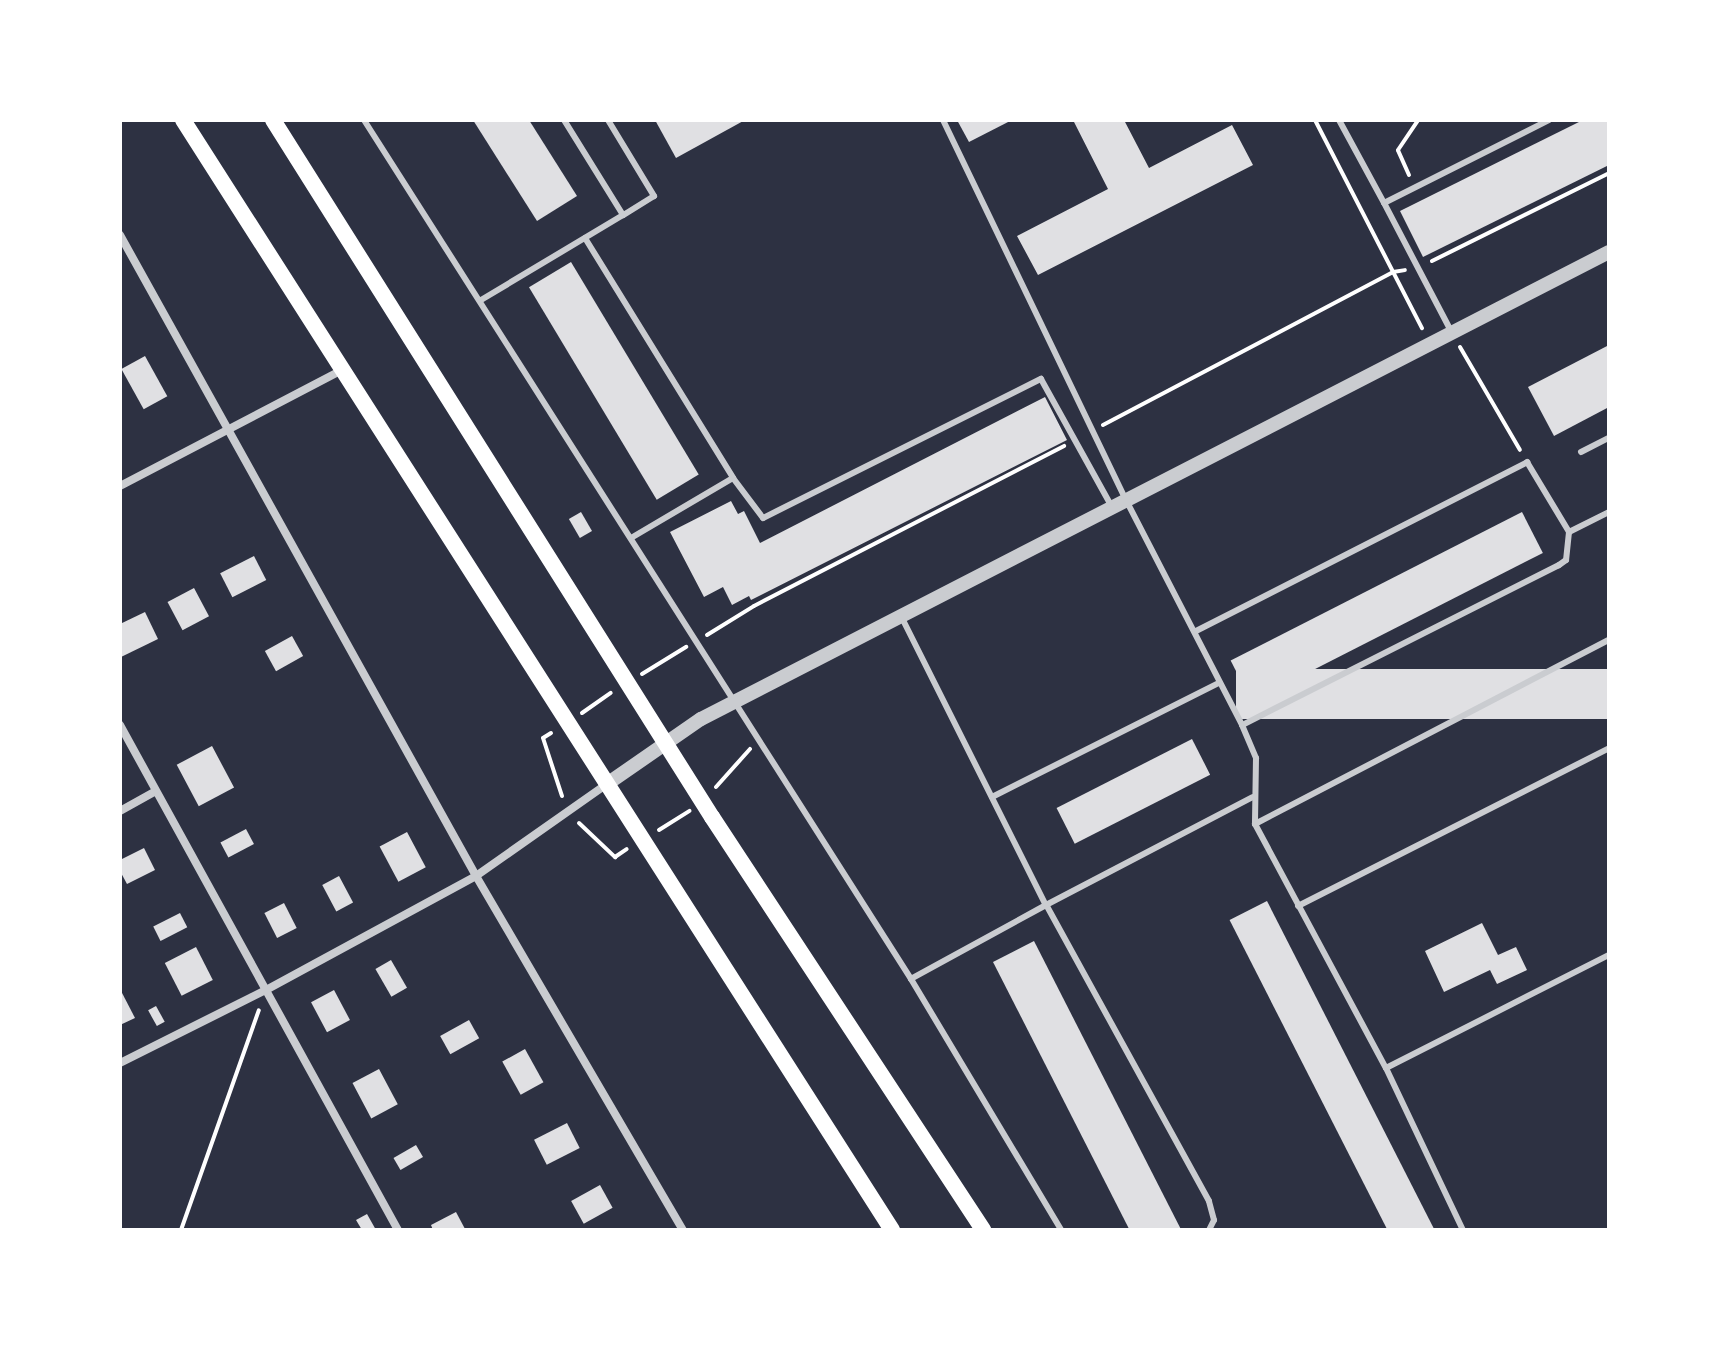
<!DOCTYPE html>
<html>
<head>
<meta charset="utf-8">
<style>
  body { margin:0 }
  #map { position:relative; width:1729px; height:1350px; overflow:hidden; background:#2d3142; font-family:"Work Sans",sans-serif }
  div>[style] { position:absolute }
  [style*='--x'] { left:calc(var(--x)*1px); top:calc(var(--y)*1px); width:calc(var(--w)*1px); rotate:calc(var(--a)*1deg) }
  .building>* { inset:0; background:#e0e0e3; transform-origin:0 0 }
  .path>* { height:4px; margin:-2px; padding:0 2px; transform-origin:2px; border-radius:2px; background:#fff }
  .service>* { height:6px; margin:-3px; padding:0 3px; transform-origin:3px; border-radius:3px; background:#caccd0 }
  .minor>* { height:8px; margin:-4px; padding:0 4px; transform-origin:4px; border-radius:4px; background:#caccd0 }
  .tertiary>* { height:14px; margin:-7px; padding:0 7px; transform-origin:7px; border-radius:7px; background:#caccd0 }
  .secondary>* { height:16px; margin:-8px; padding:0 8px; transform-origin:8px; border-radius:8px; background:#fff }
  span { translate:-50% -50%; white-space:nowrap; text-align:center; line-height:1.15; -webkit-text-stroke:6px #fff; paint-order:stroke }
  .frame { position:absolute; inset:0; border:122px solid #fff; pointer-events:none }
</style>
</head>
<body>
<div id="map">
  <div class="building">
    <i style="clip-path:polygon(473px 120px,529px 120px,577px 196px,537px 221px)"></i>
    <i style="clip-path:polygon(655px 120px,745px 120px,676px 158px)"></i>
    <i style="clip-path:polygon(957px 120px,1012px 120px,969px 142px)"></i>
    <i style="clip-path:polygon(1073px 120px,1124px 120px,1149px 168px,1232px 125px,1253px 165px,1038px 275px,1017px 236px,1108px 189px)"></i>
    <i style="clip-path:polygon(1583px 120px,1609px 120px,1609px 165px,1423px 257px,1400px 211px)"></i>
    <i style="left:571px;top:262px;width:248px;height:49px;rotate:59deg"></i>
    <i style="clip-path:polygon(1609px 345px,1609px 407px,1554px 436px,1528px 387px)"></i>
    <i style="left:145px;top:356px;width:46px;height:27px;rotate:61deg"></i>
    <i style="clip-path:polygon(1045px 397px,1067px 440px,751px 600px,749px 596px,732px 605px,723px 587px,704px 597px,670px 532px,731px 501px,738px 514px,744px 511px,760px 543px)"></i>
    <i style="left:581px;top:512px;width:22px;height:14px;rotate:60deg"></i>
    <i style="left:1522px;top:512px;width:46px;height:327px;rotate:63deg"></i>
    <i style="left:254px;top:556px;width:27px;height:38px;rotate:63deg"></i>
    <i style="left:194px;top:588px;width:32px;height:30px;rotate:62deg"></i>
    <i style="clip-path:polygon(145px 612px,158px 639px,121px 657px,120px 624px)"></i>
    <i style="left:292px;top:636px;width:23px;height:31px;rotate:61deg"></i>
    <i style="left:1609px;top:669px;width:50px;height:373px;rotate:90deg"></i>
    <i style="left:1192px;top:739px;width:40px;height:152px;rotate:63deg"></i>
    <i style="left:212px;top:746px;width:47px;height:40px;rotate:62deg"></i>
    <i style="left:246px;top:829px;width:17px;height:29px;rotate:62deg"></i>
    <i style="left:407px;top:832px;width:40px;height:31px;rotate:62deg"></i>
    <i style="clip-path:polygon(144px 848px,155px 870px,127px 884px,120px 871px,120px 860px)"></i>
    <i style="left:339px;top:876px;width:30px;height:19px;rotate:62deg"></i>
    <i style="left:1267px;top:901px;width:368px;height:42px;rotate:63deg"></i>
    <i style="left:284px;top:903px;width:28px;height:22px;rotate:63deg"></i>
    <i style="left:180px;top:913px;width:16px;height:30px;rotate:63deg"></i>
    <i style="clip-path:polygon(1482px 923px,1498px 955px,1516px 947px,1527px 970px,1497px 984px,1490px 970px,1444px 992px,1425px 951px)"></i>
    <i style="left:1034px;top:941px;width:323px;height:46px;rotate:63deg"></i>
    <i style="left:196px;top:947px;width:37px;height:35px;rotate:63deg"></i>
    <i style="left:391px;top:960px;width:32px;height:18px;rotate:60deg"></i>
    <i style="clip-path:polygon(120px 989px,135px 1018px,120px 1025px)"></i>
    <i style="left:334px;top:990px;width:34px;height:26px;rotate:62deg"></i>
    <i style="left:156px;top:1006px;width:18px;height:9px;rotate:61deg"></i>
    <i style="left:469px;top:1020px;width:21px;height:33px;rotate:61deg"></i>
    <i style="left:525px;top:1049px;width:38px;height:26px;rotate:61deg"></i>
    <i style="left:379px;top:1069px;width:40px;height:30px;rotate:62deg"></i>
    <i style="left:567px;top:1123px;width:28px;height:37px;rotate:63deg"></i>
    <i style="left:416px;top:1145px;width:14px;height:26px;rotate:60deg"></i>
    <i style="left:600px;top:1185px;width:26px;height:33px;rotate:61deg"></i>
    <i style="clip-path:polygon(456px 1212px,465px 1229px,433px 1230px,431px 1225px)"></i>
    <i style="clip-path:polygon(367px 1214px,376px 1230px,362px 1230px,356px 1220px)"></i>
  </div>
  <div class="path">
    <i style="--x:1315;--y:120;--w:234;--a:62.8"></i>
    <i style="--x:1409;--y:175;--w:27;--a:-114"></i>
    <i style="--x:1398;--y:150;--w:36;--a:-56"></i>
    <i style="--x:1432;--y:261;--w:198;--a:-26.4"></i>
    <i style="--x:1460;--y:347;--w:119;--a:59.8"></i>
    <i style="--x:1103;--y:425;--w:328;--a:-27.8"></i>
    <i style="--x:1393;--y:272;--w:12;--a:-9"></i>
    <i style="--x:707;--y:635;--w:55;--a:-31.7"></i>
    <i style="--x:754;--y:606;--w:349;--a:-27.3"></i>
    <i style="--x:642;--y:674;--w:52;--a:-31.5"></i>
    <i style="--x:582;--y:713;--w:35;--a:-35"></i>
    <i style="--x:551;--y:733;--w:9;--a:148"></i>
    <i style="--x:543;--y:738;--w:61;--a:71.9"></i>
    <i style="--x:716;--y:787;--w:51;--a:-48.2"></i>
    <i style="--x:579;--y:823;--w:50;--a:43.4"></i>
    <i style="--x:615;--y:857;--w:14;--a:-34"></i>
    <i style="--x:659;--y:830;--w:36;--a:-32"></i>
    <i style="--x:181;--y:1230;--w:233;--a:-70.5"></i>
  </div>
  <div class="service">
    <i style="--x:364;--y:120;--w:1018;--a:57.51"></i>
    <i style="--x:911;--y:979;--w:292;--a:59.1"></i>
    <i style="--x:608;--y:120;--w:89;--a:58.8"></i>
    <i style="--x:654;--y:196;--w:36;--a:148"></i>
    <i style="--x:943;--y:120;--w:422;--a:64.3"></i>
    <i style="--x:1126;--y:500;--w:253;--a:62.7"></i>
    <i style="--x:1242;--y:725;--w:36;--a:67"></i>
    <i style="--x:1256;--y:758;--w:66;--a:90.9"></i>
    <i style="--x:1255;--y:824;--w:277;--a:61.8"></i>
    <i style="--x:1386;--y:1068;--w:179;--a:64.6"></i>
    <i style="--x:1339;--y:120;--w:94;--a:61.5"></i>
    <i style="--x:585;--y:238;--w:282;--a:58.3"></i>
    <i style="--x:733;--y:478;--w:50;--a:53.1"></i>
    <i style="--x:763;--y:518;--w:311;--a:-26.6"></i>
    <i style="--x:1041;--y:379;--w:146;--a:61"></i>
    <i style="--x:481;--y:300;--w:165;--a:-30.9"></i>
    <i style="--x:623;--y:215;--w:112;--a:-121.8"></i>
    <i style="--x:1451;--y:331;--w:144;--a:-117.6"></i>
    <i style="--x:1384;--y:203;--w:185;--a:-26.7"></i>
    <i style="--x:1581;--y:452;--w:31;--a:-27"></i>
    <i style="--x:1569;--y:532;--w:45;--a:-26.6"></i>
    <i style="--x:631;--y:538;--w:118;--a:-30.5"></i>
    <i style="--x:901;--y:616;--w:323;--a:63.4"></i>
    <i style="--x:1046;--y:905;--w:154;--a:151.3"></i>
    <i style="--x:1196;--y:631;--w:372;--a:-27"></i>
    <i style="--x:1527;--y:462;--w:82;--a:59"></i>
    <i style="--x:1569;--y:532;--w:28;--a:96"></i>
    <i style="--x:1566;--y:560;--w:9;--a:144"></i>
    <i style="--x:1559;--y:565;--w:355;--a:153.2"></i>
    <i style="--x:992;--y:797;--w:254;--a:-26.7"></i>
    <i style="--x:1255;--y:824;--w:399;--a:-27.5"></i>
    <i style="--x:1298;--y:906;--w:349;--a:-26.9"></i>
    <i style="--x:1386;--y:1068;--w:250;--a:-26.9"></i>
    <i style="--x:1209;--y:1230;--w:11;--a:-63"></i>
    <i style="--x:1214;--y:1220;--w:20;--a:-105"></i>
    <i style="--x:1209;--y:1201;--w:338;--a:-118.8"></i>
    <i style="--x:1046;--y:905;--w:233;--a:-27.6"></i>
  </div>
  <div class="minor">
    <i style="--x:120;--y:235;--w:733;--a:60.95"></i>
    <i style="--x:476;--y:876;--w:410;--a:59.7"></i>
    <i style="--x:120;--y:486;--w:250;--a:-27.6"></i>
    <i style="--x:120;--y:725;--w:576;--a:61.17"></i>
    <i style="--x:120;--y:811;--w:39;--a:-29"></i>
    <i style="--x:120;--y:1063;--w:163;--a:-26.6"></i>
    <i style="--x:266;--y:990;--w:239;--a:-28.5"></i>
    <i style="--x:476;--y:876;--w:160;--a:-35.1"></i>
  </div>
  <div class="tertiary">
    <i style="--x:607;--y:784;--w:114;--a:-34.7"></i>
    <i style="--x:701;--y:719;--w:1021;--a:-27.22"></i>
  </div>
  <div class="secondary">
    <i style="--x:183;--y:120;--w:1317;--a:57.43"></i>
    <i style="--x:273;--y:120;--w:824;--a:57.8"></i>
    <i style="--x:712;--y:817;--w:494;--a:56.7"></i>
  </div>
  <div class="frame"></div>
</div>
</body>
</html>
